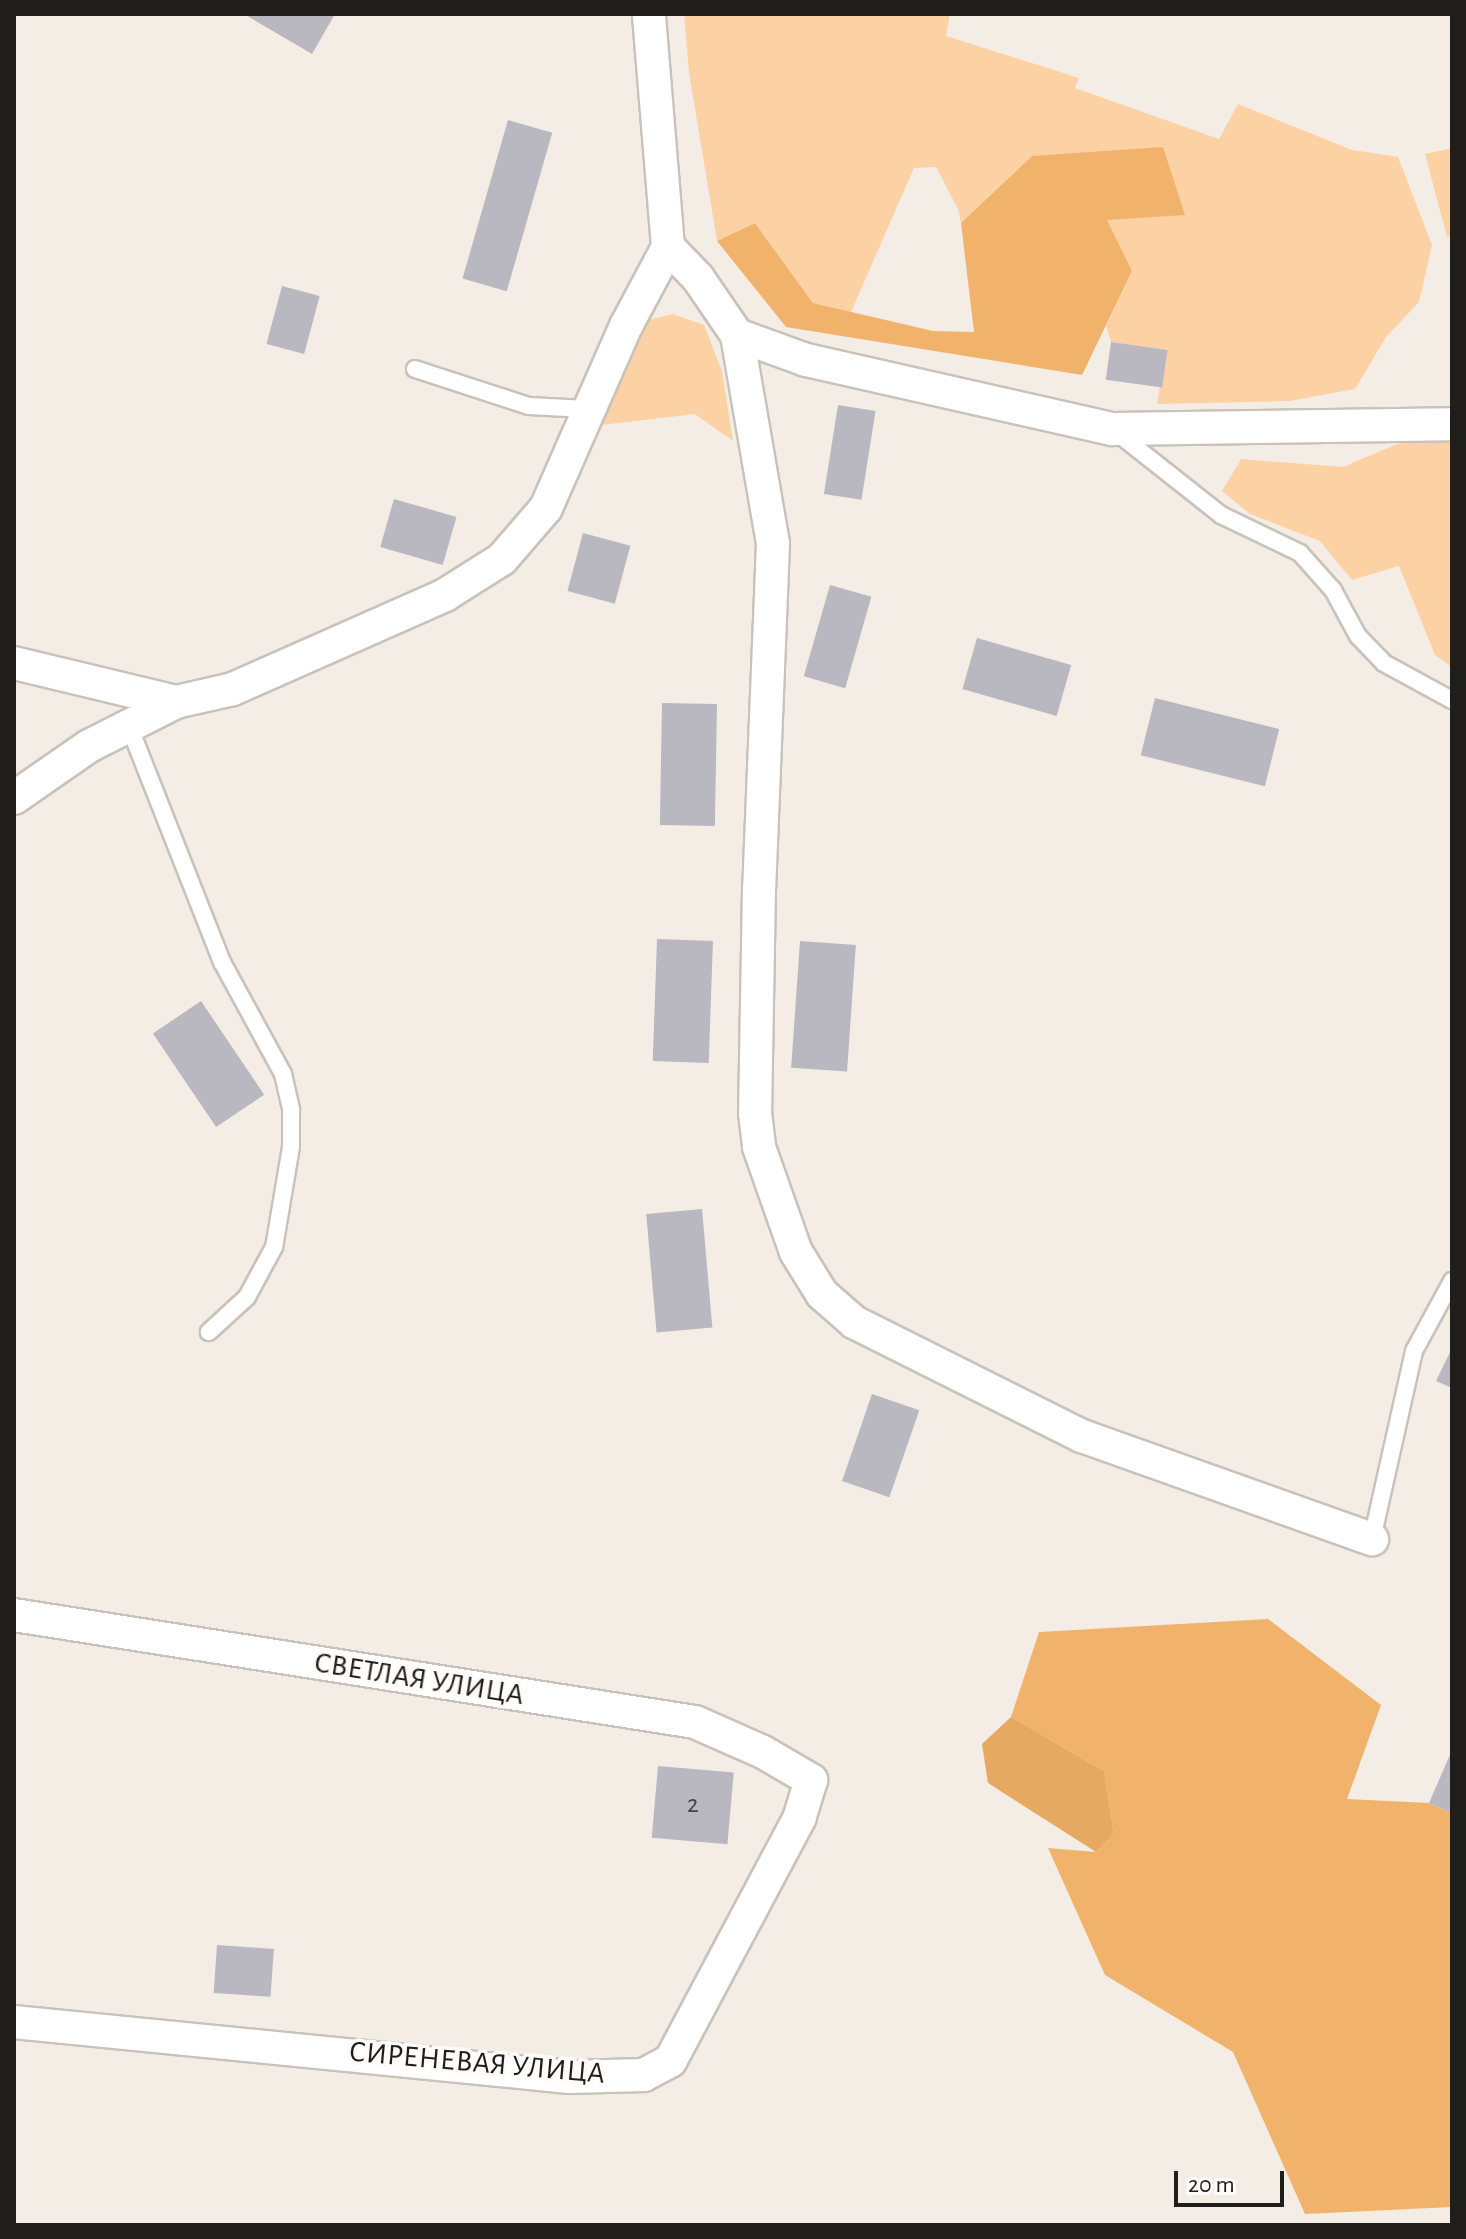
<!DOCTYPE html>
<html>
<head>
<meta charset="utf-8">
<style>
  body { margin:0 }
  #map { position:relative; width:1466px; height:2239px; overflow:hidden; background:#f4ede6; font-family:"Alegreya Sans",sans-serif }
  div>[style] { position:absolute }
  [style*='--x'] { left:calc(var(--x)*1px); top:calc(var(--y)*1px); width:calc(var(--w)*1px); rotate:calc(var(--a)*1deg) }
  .green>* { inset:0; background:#fcd1a3 }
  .forest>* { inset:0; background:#f1b36c }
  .water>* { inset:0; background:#e6a962 }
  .building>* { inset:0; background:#b9b7c0; transform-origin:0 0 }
  .roads { filter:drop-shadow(2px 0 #c9c2bb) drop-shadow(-2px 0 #c9c2bb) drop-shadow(0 2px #c9c2bb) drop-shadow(0 -2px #c9c2bb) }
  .service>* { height:16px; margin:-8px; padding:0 8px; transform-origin:8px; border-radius:8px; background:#fff }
  .minor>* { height:32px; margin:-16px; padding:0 16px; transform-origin:16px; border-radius:16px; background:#fff }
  span { translate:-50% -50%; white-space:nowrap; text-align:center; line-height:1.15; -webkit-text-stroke:7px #fefbf8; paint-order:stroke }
  .number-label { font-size:26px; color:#464444 }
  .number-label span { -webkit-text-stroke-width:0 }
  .street-label { font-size:30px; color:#201e1b }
  .frame { position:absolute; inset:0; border:16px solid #201e1b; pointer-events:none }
  .scale { position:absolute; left:1174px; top:2171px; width:110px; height:36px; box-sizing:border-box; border:4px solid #201e1b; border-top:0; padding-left:10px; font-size:24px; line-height:28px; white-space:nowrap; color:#201e1b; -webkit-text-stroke:6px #fefbf8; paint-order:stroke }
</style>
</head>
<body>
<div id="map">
  <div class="green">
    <i style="clip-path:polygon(684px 14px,950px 14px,946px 36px,1079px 78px,1075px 88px,1219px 139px,1238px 104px,1352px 150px,1398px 157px,1432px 245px,1419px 302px,1386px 337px,1355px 389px,1290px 401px,1157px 404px,1166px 350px,1111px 342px,1106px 326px,1132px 271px,1032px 156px,961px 223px,958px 209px,936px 167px,914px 168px,851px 312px,813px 303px,755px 223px,717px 241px,689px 73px)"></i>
    <i style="clip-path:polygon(1452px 148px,1452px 236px,1447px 237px,1425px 154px)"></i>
    <i style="clip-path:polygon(673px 314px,704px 325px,722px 371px,733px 441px,695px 414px,601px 425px,608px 393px,644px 321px)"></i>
    <i style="clip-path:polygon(1399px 443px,1452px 443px,1452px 667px,1435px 655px,1399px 566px,1352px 580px,1320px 541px,1250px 514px,1222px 491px,1241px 459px,1343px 467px)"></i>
  </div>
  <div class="forest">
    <i style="clip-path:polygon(1163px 147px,1185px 215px,1107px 220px,1132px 271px,1082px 375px,786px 327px,717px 241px,755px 223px,813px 303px,933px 331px,974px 332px,961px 223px,1032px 156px)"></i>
    <i style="clip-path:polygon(1268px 1619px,1381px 1705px,1347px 1799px,1429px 1803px,1452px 1813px,1452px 2207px,1305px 2214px,1233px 2052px,1105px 1975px,1048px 1848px,1096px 1852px,1114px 1834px,1104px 1771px,1011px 1717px,1039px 1632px)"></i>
  </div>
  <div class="water">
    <i style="clip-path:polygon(1011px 1717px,1104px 1771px,1114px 1834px,1096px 1852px,988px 1783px,982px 1744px)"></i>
  </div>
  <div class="building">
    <i style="clip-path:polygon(244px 14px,335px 14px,312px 54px)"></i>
    <i style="left:508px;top:120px;width:46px;height:165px;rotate:16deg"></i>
    <i style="left:282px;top:286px;width:39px;height:60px;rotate:15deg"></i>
    <i style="left:1111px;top:342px;width:57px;height:38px;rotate:8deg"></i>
    <i style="left:838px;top:405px;width:38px;height:90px;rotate:9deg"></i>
    <i style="left:394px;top:499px;width:65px;height:50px;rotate:16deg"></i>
    <i style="left:583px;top:533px;width:49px;height:60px;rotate:15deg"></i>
    <i style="left:830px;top:585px;width:43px;height:95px;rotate:16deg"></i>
    <i style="left:977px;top:638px;width:98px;height:53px;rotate:16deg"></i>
    <i style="left:1155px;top:698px;width:128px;height:59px;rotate:14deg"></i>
    <i style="left:662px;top:703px;width:55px;height:122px;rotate:1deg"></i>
    <i style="left:657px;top:939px;width:56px;height:122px;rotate:2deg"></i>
    <i style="left:800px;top:941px;width:56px;height:127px;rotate:4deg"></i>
    <i style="left:201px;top:1001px;width:113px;height:58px;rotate:56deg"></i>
    <i style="left:702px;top:1209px;width:119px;height:56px;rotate:85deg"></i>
    <i style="clip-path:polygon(1452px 1348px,1452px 1388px,1436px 1381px)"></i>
    <i style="left:872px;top:1394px;width:50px;height:92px;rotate:19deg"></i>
    <i style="clip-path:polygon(1452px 1750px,1452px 1813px,1429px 1803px)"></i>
    <i style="left:658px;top:1766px;width:76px;height:72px;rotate:5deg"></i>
    <i style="left:217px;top:1945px;width:57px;height:48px;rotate:4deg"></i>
  </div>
  <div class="roads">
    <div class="service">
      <i style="--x:415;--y:369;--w:120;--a:18"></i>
      <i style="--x:529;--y:406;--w:58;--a:3"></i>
      <i style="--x:1116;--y:432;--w:134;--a:38.3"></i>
      <i style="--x:1221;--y:515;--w:88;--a:25.7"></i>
      <i style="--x:1300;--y:553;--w:50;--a:48.3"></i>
      <i style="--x:1333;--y:590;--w:52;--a:61.5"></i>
      <i style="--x:1358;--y:636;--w:37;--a:46"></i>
      <i style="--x:1384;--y:663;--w:77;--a:28.6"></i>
      <i style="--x:129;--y:726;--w:254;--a:68.5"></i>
      <i style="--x:222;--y:962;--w:128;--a:61.4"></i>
      <i style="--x:283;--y:1074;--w:37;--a:77"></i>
      <i style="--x:291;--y:1110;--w:37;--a:90"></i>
      <i style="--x:291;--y:1147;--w:101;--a:99.6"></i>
      <i style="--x:274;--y:1247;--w:57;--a:118.4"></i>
      <i style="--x:247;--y:1297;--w:52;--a:137.4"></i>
      <i style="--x:1372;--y:1539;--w:193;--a:-77.4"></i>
      <i style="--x:1414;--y:1351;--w:80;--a:-61.5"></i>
    </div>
    <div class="minor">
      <i style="--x:668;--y:247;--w:43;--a:45.9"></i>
      <i style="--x:698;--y:278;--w:69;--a:55.6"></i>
      <i style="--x:737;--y:335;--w:212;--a:80.2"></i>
      <i style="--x:773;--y:544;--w:344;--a:92.3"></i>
      <i style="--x:759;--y:888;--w:225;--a:91"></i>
      <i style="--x:755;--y:1113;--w:34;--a:83"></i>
      <i style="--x:759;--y:1147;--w:111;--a:70.6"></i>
      <i style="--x:796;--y:1252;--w:49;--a:58.2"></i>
      <i style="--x:822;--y:1294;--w:43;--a:41.2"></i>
      <i style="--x:854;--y:1322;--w:255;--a:26.6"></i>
      <i style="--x:1082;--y:1436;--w:308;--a:19.6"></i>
      <i style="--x:737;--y:335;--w:73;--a:19.9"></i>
      <i style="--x:806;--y:360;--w:314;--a:12.7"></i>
      <i style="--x:1112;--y:429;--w:340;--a:-0.8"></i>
      <i style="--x:14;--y:663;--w:167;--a:13.5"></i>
      <i style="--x:176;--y:702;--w:58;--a:-12.8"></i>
      <i style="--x:233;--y:689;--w:232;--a:-23.9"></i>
      <i style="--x:445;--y:595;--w:67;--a:-32.3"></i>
      <i style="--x:502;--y:559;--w:67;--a:-49.2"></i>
      <i style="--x:546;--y:508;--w:199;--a:-66.3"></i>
      <i style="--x:626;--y:326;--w:89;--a:-62"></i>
      <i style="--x:668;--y:247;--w:234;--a:-94.7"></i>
      <i style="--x:14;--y:798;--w:91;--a:-34.7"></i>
      <i style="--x:89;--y:746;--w:97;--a:-26.8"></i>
      <i style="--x:14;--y:1615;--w:689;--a:8.93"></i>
      <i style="--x:695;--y:1722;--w:74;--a:23.8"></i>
      <i style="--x:763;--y:1752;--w:56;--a:30.3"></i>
      <i style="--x:811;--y:1780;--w:39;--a:107"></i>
      <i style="--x:800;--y:1817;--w:276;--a:118"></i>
      <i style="--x:670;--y:2061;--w:30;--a:152"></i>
      <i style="--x:644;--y:2075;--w:75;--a:178.5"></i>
      <i style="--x:569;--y:2077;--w:558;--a:-174.34"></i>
    </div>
  </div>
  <div class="number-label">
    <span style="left:693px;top:1805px">2</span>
  </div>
  <div class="street-label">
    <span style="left:419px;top:1679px;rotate:9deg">СВЕТЛАЯ УЛИЦА</span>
    <span style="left:477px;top:2063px;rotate:5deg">СИРЕНЕВАЯ УЛИЦА</span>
  </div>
  <div class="frame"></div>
  <div class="scale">20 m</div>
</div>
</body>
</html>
